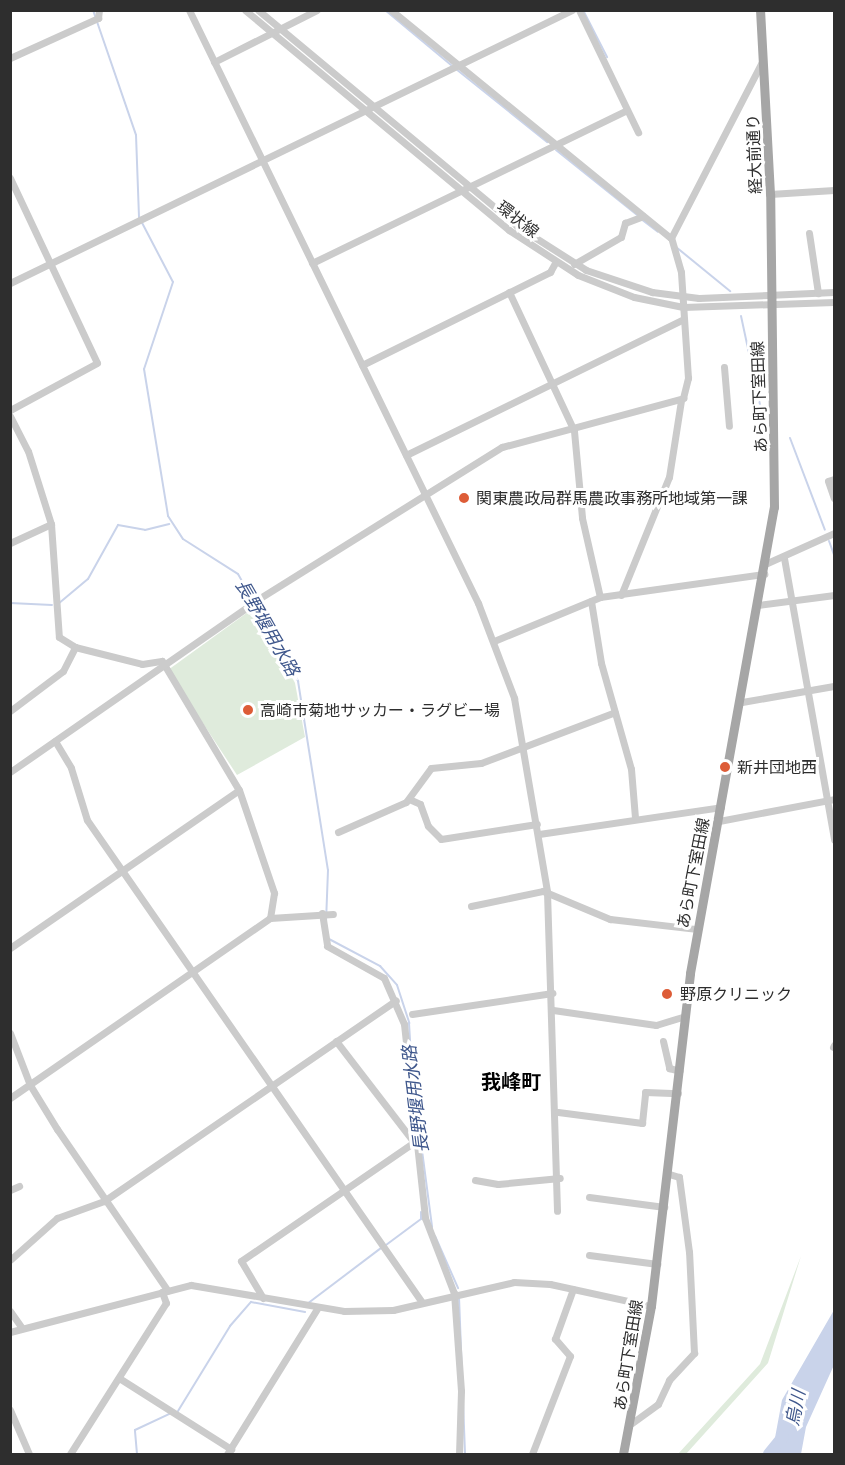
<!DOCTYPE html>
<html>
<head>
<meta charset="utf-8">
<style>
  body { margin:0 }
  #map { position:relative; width:845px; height:1465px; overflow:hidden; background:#fff; font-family:"PT Sans Narrow","Noto Sans JP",sans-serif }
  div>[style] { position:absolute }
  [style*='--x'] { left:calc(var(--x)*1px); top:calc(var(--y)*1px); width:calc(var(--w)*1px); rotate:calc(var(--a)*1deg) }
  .green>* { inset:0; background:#dfebdc }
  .water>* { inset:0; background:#c9d3ea }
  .stream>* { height:2px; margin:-1px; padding:0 1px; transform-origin:1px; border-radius:1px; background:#c9d3ea }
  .river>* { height:12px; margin:-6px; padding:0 6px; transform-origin:6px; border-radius:6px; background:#c9d3ea }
  .minor>* { height:7px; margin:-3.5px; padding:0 3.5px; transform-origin:3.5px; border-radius:3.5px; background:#cbcbcb }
  .major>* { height:9px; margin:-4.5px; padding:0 4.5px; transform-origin:4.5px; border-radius:4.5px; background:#a6a6a6 }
  .dots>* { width:16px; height:16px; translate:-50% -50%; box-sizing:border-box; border:3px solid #fff; border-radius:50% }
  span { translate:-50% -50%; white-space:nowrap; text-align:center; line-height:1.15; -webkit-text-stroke:6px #fff; paint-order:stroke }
  .street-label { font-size:16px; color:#2e2e2e }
  .poi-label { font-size:16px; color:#2e2e2e }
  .left { translate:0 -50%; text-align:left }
  .water-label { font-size:18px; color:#3f578c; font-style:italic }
  .quarter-label { font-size:20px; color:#000; font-weight:700 }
  .frame { position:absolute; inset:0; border:12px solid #2e2e2e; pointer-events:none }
</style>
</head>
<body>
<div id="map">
  <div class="green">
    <i style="clip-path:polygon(255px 607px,295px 683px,305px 737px,237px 775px,168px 670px)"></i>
    <i style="clip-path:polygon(801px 1256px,768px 1363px,686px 1454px,678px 1454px,760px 1364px)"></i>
  </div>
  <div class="water">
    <i style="clip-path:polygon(834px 1310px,834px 1365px,806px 1427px,801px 1454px,772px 1454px,782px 1400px)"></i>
  </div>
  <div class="stream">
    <i style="--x:93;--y:10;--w:132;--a:71"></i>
    <i style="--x:136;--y:135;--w:82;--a:87.9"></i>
    <i style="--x:139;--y:217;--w:73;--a:62.4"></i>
    <i style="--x:173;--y:282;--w:92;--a:108.4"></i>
    <i style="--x:144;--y:369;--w:149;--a:80.7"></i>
    <i style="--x:168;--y:516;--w:27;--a:57"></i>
    <i style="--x:183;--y:539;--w:65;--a:32.5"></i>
    <i style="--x:238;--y:574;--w:123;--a:60.7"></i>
    <i style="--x:298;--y:681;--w:191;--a:81"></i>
    <i style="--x:328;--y:870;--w:52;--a:92.2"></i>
    <i style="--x:385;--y:10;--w:86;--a:39.8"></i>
    <i style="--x:583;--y:10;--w:53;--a:62.9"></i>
    <i style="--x:456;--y:69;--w:117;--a:38.7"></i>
    <i style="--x:556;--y:150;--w:104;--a:38.7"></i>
    <i style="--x:641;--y:219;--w:21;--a:37"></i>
    <i style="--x:676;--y:247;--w:70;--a:39.2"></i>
    <i style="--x:741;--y:316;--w:95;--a:77.9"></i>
    <i style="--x:790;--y:438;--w:98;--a:69.2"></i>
    <i style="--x:829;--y:541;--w:15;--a:70"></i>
    <i style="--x:10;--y:603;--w:42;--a:2.7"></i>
    <i style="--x:58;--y:604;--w:39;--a:-40"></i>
    <i style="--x:88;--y:579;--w:62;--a:-60.9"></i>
    <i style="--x:118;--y:525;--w:27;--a:10"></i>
    <i style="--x:145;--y:530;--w:25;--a:-14"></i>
    <i style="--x:329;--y:939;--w:58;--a:27.9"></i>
    <i style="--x:380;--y:966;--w:25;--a:48"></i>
    <i style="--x:397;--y:985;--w:40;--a:72"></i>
    <i style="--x:409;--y:1023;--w:50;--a:86.6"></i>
    <i style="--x:418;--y:1120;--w:108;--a:82.5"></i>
    <i style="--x:435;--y:1236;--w:57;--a:66.1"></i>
    <i style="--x:386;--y:1245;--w:44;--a:-36.6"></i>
    <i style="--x:421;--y:1219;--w:7;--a:-90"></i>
    <i style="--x:459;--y:1297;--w:157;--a:87.8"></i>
    <i style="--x:307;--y:1304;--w:93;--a:-37.1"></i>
    <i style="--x:178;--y:1411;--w:100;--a:-58.5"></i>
    <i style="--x:230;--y:1326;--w:32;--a:-49"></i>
    <i style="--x:251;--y:1302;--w:55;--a:10.5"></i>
    <i style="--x:137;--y:1454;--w:24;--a:-95"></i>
    <i style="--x:135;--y:1430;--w:38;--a:-25"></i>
  </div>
  <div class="river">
    <i style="--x:769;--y:1454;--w:22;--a:-51"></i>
  </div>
  <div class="minor">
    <i style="--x:189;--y:10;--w:660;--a:64.02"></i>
    <i style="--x:478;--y:603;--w:102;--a:69.2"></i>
    <i style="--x:514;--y:698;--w:197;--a:80.3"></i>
    <i style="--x:547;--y:892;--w:319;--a:88.2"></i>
    <i style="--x:245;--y:10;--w:344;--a:39.8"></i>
    <i style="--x:509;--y:230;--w:82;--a:33.1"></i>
    <i style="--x:578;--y:275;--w:60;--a:21.4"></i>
    <i style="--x:634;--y:297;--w:50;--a:11.5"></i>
    <i style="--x:683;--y:307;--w:151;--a:-1.9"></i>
    <i style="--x:258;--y:10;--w:337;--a:39.8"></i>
    <i style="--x:517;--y:226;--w:82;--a:32.5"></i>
    <i style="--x:586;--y:270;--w:70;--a:18.4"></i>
    <i style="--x:652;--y:292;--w:47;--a:7.3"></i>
    <i style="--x:699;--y:298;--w:135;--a:-2.5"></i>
    <i style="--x:391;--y:10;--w:361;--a:39.2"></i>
    <i style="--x:579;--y:10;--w:136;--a:64.2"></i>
    <i style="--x:10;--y:58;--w:97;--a:-24.4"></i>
    <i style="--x:98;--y:18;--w:8;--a:-83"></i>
    <i style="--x:214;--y:62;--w:115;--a:-26.8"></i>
    <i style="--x:10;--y:178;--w:204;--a:64.8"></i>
    <i style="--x:97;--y:363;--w:99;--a:151.6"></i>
    <i style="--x:770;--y:194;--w:64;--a:-3.6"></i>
    <i style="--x:809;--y:233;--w:61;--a:81.5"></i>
    <i style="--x:312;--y:263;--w:350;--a:-25.9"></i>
    <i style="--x:574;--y:264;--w:54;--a:-29.9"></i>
    <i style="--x:621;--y:237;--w:15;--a:-74"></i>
    <i style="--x:625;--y:223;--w:19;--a:-21"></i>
    <i style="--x:10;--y:283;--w:625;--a:-25.91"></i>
    <i style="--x:509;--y:292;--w:153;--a:64.9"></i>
    <i style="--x:574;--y:431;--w:87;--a:84.7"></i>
    <i style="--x:582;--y:518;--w:81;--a:77.2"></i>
    <i style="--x:362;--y:365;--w:210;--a:-26.3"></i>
    <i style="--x:550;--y:272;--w:10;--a:-61"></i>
    <i style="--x:724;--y:367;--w:59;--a:85.2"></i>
    <i style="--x:10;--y:416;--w:39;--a:63"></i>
    <i style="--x:28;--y:451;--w:77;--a:72.5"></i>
    <i style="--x:51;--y:524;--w:113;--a:86"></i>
    <i style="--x:59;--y:637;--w:19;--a:32"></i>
    <i style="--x:75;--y:647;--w:69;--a:14.2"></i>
    <i style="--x:142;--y:664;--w:20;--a:-9"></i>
    <i style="--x:162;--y:661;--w:150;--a:59.2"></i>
    <i style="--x:239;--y:790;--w:109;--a:71.2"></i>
    <i style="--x:274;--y:893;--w:25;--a:99"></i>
    <i style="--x:406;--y:455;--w:309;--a:-26.1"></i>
    <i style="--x:834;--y:479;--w:6;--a:162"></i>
    <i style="--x:828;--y:481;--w:18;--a:71"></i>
    <i style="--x:10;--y:543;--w:45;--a:-24.9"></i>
    <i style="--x:784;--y:558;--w:286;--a:79.9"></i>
    <i style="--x:765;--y:564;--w:76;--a:-24.2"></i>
    <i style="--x:621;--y:595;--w:127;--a:-67.9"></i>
    <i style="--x:669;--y:477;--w:78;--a:-81.1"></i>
    <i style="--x:591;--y:601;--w:63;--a:80.8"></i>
    <i style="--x:601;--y:663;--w:110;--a:74.2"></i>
    <i style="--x:631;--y:769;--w:49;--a:85.3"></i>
    <i style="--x:758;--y:605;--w:77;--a:-7.5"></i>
    <i style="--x:494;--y:641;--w:115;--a:-22.5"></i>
    <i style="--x:600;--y:597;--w:166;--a:-8"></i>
    <i style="--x:742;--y:702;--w:93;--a:-9.9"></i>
    <i style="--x:10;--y:711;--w:66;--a:-37"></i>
    <i style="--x:63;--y:671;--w:27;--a:-63"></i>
    <i style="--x:55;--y:741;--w:31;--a:59"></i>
    <i style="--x:71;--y:768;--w:54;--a:72.9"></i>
    <i style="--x:87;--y:820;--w:586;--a:55.22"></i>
    <i style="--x:10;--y:772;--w:305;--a:-34.8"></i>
    <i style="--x:260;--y:598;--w:285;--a:-32"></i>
    <i style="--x:502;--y:447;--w:188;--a:-15.1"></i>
    <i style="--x:683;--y:398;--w:21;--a:-76"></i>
    <i style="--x:688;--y:378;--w:106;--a:-93.8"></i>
    <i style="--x:681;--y:272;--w:35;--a:-106"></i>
    <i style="--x:671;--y:238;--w:200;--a:-62.7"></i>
    <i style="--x:409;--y:799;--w:12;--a:24"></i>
    <i style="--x:420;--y:804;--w:23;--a:70"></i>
    <i style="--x:428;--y:826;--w:18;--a:45"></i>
    <i style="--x:441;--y:839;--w:97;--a:-8.9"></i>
    <i style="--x:719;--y:821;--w:117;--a:-10.8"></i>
    <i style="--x:338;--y:832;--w:74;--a:-23.8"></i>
    <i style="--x:406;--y:802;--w:42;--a:-53.7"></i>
    <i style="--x:431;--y:768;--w:50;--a:-5.7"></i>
    <i style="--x:481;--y:763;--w:143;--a:-20.8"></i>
    <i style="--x:539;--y:834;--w:184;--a:-8.4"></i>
    <i style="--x:471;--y:906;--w:74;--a:-11.8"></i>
    <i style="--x:543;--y:891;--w:73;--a:22.7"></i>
    <i style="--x:610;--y:919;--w:88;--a:6.6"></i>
    <i style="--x:322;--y:913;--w:33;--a:81"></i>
    <i style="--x:327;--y:946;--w:65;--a:29.3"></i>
    <i style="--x:384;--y:978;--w:50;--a:66.5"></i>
    <i style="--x:404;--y:1024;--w:195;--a:83.8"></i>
    <i style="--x:425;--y:1218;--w:80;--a:68.9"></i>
    <i style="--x:454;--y:1293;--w:98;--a:85.9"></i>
    <i style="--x:461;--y:1391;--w:63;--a:91.8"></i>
    <i style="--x:10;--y:948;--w:278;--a:-34.6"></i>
    <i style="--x:553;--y:1010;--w:104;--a:8.3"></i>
    <i style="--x:656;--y:1025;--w:30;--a:-17"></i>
    <i style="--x:412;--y:1014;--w:142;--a:-8.5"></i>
    <i style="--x:10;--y:1033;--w:56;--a:69"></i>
    <i style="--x:30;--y:1085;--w:52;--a:58.5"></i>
    <i style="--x:57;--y:1129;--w:196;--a:55.6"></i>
    <i style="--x:336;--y:1041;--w:126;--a:52.4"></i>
    <i style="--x:663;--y:1041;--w:28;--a:77"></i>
    <i style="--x:669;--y:1068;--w:11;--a:15"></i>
    <i style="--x:833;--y:1047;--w:2;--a:-63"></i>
    <i style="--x:10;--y:1098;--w:316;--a:-34.7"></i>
    <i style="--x:270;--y:918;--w:63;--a:-3.6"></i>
    <i style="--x:558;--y:1112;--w:85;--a:7.5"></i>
    <i style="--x:642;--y:1123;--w:31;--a:-84"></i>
    <i style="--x:645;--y:1092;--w:33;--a:2"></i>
    <i style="--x:475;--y:1180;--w:23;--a:10"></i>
    <i style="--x:498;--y:1184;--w:62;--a:-5.5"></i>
    <i style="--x:10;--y:1190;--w:10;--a:-24"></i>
    <i style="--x:589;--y:1197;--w:76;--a:7.6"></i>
    <i style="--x:589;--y:1255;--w:69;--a:7.5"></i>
    <i style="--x:10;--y:1260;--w:63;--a:-41.8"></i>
    <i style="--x:57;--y:1218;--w:50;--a:-19.9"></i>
    <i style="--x:104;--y:1201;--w:354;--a:-34.5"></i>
    <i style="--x:263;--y:1298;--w:43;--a:-120.7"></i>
    <i style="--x:241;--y:1261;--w:214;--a:-34.5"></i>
    <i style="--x:10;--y:1311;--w:19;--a:55"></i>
    <i style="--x:10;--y:1332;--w:187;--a:-14.6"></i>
    <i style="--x:191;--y:1285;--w:155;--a:9.6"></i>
    <i style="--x:344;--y:1311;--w:49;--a:-1.2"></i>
    <i style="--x:393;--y:1310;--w:124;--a:-13"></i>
    <i style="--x:514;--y:1282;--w:36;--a:3"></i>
    <i style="--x:550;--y:1284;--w:103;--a:12.3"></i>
    <i style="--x:119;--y:1378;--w:133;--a:32.4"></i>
    <i style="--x:10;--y:1410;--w:48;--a:66.6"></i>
    <i style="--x:632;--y:1423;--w:32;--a:-36"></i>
    <i style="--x:658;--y:1404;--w:26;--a:-65"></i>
    <i style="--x:669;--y:1380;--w:37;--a:-47"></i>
    <i style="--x:694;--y:1353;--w:101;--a:-92.8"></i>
    <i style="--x:689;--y:1252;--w:76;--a:-97.6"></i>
    <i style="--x:679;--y:1177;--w:10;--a:-163"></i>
    <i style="--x:70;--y:1454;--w:179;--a:-57.6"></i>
    <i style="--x:166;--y:1303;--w:12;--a:-110"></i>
    <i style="--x:227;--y:1454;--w:171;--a:-58.2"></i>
    <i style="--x:532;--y:1454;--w:105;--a:-68.8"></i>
    <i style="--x:570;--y:1356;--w:23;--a:-131"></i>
    <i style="--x:555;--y:1339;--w:53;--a:-70.2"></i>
  </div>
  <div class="major">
    <i style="--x:623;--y:1454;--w:151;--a:-79.3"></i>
    <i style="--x:651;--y:1306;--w:335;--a:-83.3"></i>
    <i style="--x:690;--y:973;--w:474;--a:-79.8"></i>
    <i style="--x:774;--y:507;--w:313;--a:-90.7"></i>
    <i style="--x:770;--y:194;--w:184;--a:-93.1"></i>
  </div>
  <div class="dots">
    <i style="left:464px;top:498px;background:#dd5c37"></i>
    <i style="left:248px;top:710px;background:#dd5c37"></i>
    <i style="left:725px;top:767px;background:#dd5c37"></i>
    <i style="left:667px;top:994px;background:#dd5c37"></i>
  </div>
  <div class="street-label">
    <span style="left:754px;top:154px;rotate:-92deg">経大前通り</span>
    <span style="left:518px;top:219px;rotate:38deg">環状線</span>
    <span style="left:759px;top:397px;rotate:-92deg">あら町下室田線</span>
    <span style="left:693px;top:873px;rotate:-79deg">あら町下室田線</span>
    <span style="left:628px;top:1355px;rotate:-81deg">あら町下室田線</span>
  </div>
  <div class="poi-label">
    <span class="left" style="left:476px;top:498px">関東農政局群馬農政事務所地域第一課</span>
    <span class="left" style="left:260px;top:710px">高崎市菊地サッカー・ラグビー場</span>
    <span class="left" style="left:737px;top:767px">新井団地西</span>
    <span class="left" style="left:680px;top:994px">野原クリニック</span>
  </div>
  <div class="water-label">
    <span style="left:267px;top:628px;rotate:60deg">長野堰用水路</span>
    <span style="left:416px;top:1099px;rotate:-97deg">長野堰用水路</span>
    <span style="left:796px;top:1408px;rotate:-79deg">烏川</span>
  </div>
  <div class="quarter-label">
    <span style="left:511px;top:1082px">我峰町</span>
  </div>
  <div class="frame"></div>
</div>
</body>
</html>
